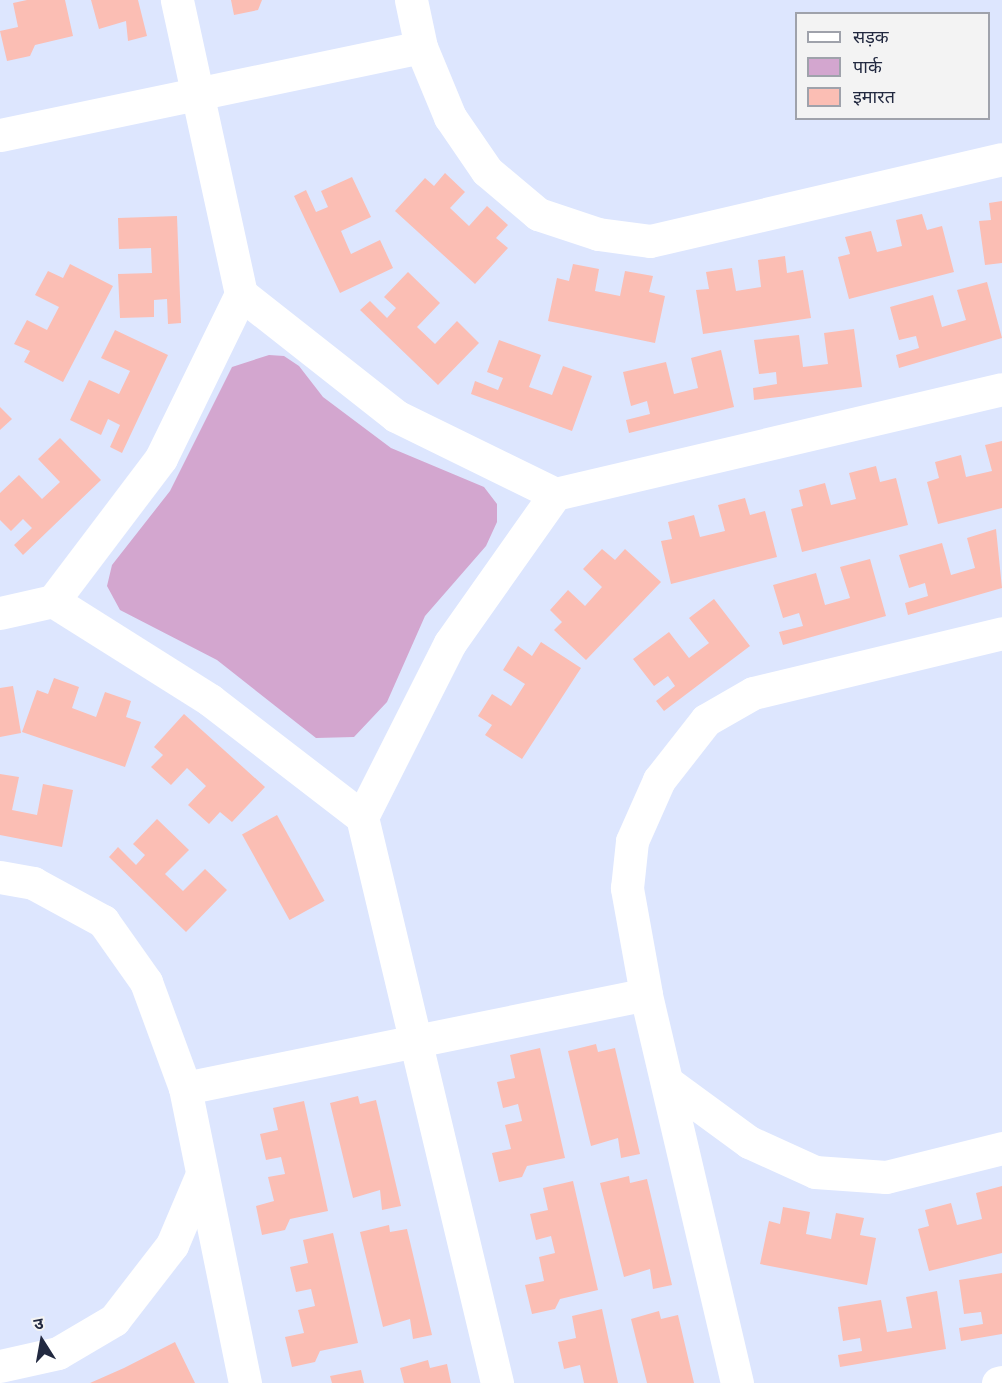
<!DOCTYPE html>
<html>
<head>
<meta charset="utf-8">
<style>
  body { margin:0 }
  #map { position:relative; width:1002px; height:1383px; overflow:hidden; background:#dde6fe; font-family:"Exo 2","Noto Sans Devanagari",sans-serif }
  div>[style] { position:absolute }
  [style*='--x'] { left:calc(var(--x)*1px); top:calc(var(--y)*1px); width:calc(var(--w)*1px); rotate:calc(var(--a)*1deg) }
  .green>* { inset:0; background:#d3a6cf }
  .building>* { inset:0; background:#fbbeb4; transform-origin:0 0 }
  .minor>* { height:33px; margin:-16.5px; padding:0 16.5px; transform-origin:16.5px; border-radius:16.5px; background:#fff }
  span { translate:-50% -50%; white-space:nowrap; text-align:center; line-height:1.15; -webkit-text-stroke:4.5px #f3f3f3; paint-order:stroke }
  .legend { position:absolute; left:795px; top:12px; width:195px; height:108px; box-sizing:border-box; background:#f3f3f3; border:2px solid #9fa2ab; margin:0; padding:8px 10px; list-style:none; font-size:18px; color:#222940 }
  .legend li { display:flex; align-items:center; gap:12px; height:30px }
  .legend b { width:30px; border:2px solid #9fa2ab }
  .north { position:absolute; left:12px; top:1311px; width:60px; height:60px; -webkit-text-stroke:4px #f3f3f3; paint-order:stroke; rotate:349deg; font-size:16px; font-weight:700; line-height:24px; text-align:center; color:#222940 }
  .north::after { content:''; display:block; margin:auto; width:21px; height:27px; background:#222940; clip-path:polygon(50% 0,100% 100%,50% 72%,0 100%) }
</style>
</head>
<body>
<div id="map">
  <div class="green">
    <i style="clip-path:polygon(269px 355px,284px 356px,299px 366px,323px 397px,391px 448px,484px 487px,497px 504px,497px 522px,486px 546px,425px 616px,387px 702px,354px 737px,316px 738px,217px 660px,120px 610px,107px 586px,112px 565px,170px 491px,232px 367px)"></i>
  </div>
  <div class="building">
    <i style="clip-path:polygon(27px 0,65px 0,73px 36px,35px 45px,30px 56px,7px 61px,0 31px,18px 27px,13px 3px)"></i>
    <i style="clip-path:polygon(91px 0,138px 0,147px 36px,128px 41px,126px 21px,99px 29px)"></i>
    <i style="clip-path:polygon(231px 0,262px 0,258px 10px,234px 15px)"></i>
    <i style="clip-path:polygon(445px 173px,465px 192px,450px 208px,469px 226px,487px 206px,508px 225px,496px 238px,508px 248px,475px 284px,395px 211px,425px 178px,434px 186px)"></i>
    <i style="clip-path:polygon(352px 177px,371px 217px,341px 231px,351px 254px,380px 240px,393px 268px,340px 293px,294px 196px,306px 190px,316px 212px,328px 207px,321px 191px)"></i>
    <i style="clip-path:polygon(1002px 201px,1002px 263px,985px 265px,979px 221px,991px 220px,989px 203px)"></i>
    <i style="clip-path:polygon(922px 214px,927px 230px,942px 226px,954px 272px,849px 299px,838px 257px,850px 254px,845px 237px,871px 231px,877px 252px,902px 246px,896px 220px)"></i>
    <i style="clip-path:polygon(177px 216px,181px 323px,168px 324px,167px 299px,154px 300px,154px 317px,120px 318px,118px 274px,152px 273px,151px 248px,119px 249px,118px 218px)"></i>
    <i style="clip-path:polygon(785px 256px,787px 273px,803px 270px,811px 318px,703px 334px,696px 290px,709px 289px,706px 272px,732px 268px,736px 291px,761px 287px,758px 260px)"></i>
    <i style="clip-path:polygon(70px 264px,113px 286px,63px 382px,24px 362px,30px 351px,14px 344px,27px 320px,47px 330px,59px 307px,35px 295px,48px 271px,63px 278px)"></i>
    <i style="clip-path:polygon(573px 264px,599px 269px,595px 291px,620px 296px,625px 271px,653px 276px,649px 292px,665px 296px,655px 343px,548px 321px,557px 278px,569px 281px)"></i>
    <i style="clip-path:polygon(408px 272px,440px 303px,417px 327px,435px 344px,457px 321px,479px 343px,438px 385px,360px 310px,370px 301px,387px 318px,396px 308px,384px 297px)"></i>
    <i style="clip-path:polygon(987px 282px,1002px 338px,899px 368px,896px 355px,919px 348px,916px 336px,899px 340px,890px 307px,933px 295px,942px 327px,966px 320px,957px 290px)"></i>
    <i style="clip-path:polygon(854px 329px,862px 387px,754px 400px,753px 388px,777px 384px,776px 372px,759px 374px,754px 340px,799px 335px,803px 367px,828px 364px,824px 333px)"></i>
    <i style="clip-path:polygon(115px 330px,168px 355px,122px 453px,110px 447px,120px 425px,108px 419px,101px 435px,70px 420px,89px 380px,119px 394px,130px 371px,101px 358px)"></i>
    <i style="clip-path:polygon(499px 340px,541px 355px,529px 387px,552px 395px,563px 366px,592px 376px,572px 431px,471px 394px,475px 381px,498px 390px,503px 378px,487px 372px)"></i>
    <i style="clip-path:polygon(721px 350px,734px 407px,629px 433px,626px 420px,650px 414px,647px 401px,631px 406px,623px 372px,666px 362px,674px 394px,698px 388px,691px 358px)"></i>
    <i style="clip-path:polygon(0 407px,12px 419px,0 430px)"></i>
    <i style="clip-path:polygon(60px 438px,101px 480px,23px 555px,14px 545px,32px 528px,23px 519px,11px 531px,0 520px,0 493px,19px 475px,42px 499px,60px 482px,38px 459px)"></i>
    <i style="clip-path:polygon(1002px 441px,1002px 508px,938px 524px,927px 482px,939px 478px,935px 462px,961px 455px,966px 477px,992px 471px,985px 445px)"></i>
    <i style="clip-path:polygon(876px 466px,880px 482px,896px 478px,908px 525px,802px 552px,791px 509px,803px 506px,799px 490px,825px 483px,831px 505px,856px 499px,849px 473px)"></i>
    <i style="clip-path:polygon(745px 498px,750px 515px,765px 511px,777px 557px,671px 584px,661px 541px,672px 539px,668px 522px,694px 515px,700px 537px,725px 531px,718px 505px)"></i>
    <i style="clip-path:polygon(996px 529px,1002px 588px,908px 615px,905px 603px,928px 596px,925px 583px,909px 588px,899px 555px,942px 543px,951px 575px,975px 568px,967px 538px)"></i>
    <i style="clip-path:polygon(602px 549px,615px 560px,625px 549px,661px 582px,586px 660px,554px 630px,562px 622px,550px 610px,568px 590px,585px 606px,602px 587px,583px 569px)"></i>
    <i style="clip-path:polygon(870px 559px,886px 616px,783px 645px,779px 632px,803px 626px,799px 613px,783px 618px,773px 585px,816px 573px,825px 605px,850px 598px,840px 567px)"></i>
    <i style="clip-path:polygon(714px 599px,750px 646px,664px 711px,656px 701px,675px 686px,668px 676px,654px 686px,633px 659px,669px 632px,689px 658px,709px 643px,689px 618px)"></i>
    <i style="clip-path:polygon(541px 642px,581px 668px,522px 759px,485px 735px,492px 725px,478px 716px,492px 694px,511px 706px,525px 684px,503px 670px,518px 646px,532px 656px)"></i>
    <i style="clip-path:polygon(54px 678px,79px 687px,72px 708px,96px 717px,105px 692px,131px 701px,126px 717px,141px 722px,125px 767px,22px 732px,37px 690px,48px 694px)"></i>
    <i style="clip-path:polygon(13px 686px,21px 733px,0 737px,0 688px)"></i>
    <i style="clip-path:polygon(184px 714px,265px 787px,232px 822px,220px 812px,209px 824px,188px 805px,206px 786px,187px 768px,171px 785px,151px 767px,163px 755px,154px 747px)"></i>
    <i style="clip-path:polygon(0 774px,19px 777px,12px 810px,37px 815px,43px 784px,73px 790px,62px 847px,0 835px)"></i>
    <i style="left:277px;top:815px;width:98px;height:40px;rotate:61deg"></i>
    <i style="clip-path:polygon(157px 819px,189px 850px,165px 874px,183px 891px,205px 869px,227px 890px,186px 932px,109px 857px,118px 847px,136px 865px,145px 855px,133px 844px)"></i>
    <i style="clip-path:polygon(596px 1044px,598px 1052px,615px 1048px,640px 1154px,621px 1158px,618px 1138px,591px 1146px,568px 1051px)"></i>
    <i style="clip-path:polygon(540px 1048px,565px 1158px,527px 1166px,522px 1177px,499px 1182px,492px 1153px,511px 1149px,505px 1125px,522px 1121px,518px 1104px,503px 1108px,497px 1082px,515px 1078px,510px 1055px)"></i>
    <i style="clip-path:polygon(358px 1096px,360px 1104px,376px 1100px,401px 1206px,382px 1210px,380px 1190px,353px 1198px,330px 1103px)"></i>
    <i style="clip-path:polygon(304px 1101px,328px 1211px,290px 1219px,285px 1230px,262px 1235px,256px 1206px,274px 1201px,268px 1177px,285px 1174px,281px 1157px,266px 1160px,260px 1134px,278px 1130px,273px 1108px)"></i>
    <i style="clip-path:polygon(629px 1176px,630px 1183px,647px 1179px,672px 1285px,653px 1289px,650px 1269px,624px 1277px,600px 1183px)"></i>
    <i style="clip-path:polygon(573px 1181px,598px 1290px,560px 1299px,555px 1309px,532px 1314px,525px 1285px,544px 1281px,539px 1257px,555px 1253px,551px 1236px,536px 1240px,530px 1214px,548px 1210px,543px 1188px)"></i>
    <i style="clip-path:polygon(1002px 1186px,1002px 1253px,929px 1271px,918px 1229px,929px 1226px,925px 1210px,951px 1203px,957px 1225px,982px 1219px,976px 1193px)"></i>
    <i style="clip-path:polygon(783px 1207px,810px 1212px,806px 1234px,831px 1239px,836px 1213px,864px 1218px,860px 1235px,876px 1238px,867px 1285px,760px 1264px,769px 1221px,780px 1224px)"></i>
    <i style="clip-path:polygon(389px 1225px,390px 1232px,407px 1229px,432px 1335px,413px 1339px,410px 1319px,383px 1327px,360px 1232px)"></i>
    <i style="clip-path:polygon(333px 1233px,358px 1343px,320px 1351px,315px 1362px,292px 1367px,285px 1337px,304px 1333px,298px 1310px,315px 1306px,311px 1289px,296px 1292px,290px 1267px,308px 1263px,303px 1240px)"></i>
    <i style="clip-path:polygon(1002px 1273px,1002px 1334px,961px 1341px,959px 1328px,983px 1324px,981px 1312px,964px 1314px,959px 1280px)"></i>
    <i style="clip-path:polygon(937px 1291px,946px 1349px,840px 1367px,838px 1355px,862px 1351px,860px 1338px,843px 1341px,838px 1307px,881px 1300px,887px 1332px,912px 1328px,906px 1297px)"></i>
    <i style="clip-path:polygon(602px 1309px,618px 1383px,584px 1383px,580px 1365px,564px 1369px,558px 1342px,576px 1338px,572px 1316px)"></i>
    <i style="clip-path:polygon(659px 1311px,661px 1319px,678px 1315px,694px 1383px,647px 1383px,631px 1319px)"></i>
    <i style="clip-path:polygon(175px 1342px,195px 1383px,90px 1383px,124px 1368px)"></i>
    <i style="clip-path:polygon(428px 1360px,430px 1368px,447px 1364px,451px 1383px,404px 1383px,400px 1368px)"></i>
    <i style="clip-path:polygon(361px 1370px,364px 1383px,332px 1383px,330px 1376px)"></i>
  </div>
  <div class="minor">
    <i style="--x:411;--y:0;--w:48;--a:78"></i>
    <i style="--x:421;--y:47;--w:76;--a:67.5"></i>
    <i style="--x:450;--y:117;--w:65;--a:55.6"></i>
    <i style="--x:487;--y:171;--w:67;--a:40.1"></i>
    <i style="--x:538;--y:214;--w:63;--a:18.4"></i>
    <i style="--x:598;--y:234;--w:52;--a:7.7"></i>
    <i style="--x:650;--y:241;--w:361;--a:-13.1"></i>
    <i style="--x:0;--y:135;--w:430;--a:-11.8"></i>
    <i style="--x:241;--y:294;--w:197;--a:38.2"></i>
    <i style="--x:396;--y:416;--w:177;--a:26.1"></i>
    <i style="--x:555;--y:494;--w:459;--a:-13.2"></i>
    <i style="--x:53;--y:601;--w:186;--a:32.2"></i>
    <i style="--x:210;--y:700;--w:192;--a:37.6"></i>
    <i style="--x:362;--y:817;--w:582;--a:76.58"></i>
    <i style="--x:0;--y:613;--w:54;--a:-12.8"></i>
    <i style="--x:53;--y:601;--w:179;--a:-52.9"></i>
    <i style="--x:161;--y:458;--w:182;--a:-64"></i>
    <i style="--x:241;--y:294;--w:301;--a:-102.3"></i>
    <i style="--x:362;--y:817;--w:195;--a:-63.2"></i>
    <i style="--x:450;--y:643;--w:182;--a:-54.8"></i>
    <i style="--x:0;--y:877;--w:34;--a:10"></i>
    <i style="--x:33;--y:883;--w:80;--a:28.5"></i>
    <i style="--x:103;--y:921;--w:75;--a:54.8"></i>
    <i style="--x:146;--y:982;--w:113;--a:69.8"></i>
    <i style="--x:185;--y:1088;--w:301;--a:78.5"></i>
    <i style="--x:667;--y:1082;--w:102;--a:36.2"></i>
    <i style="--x:749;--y:1142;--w:72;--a:24.4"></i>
    <i style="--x:815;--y:1172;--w:71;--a:4"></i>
    <i style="--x:886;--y:1177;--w:120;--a:-14"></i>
    <i style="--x:185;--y:1088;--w:470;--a:-11.5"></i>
    <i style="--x:0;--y:1366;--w:59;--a:-12.6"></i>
    <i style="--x:58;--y:1353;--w:65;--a:-30.5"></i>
    <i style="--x:114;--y:1320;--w:95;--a:-52.3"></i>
    <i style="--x:172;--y:1245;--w:77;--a:-67.1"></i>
    <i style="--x:737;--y:1383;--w:400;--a:-103.2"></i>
    <i style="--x:646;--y:994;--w:108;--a:-100.2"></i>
    <i style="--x:627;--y:888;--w:47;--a:-83.9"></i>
    <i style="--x:632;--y:841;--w:67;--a:-66.1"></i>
    <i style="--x:659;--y:780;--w:76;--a:-51.9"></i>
    <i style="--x:706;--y:720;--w:54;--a:-29.9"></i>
    <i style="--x:753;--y:693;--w:256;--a:-13.5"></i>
    <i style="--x:998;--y:1383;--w:4;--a:-14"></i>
  </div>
  <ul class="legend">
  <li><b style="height:8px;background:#fff"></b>सड़क</li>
  <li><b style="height:16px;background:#d3a6cf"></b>पार्क</li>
  <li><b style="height:16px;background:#fbbeb4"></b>इमारत</li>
  </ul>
  <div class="north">उ</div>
</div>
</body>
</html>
